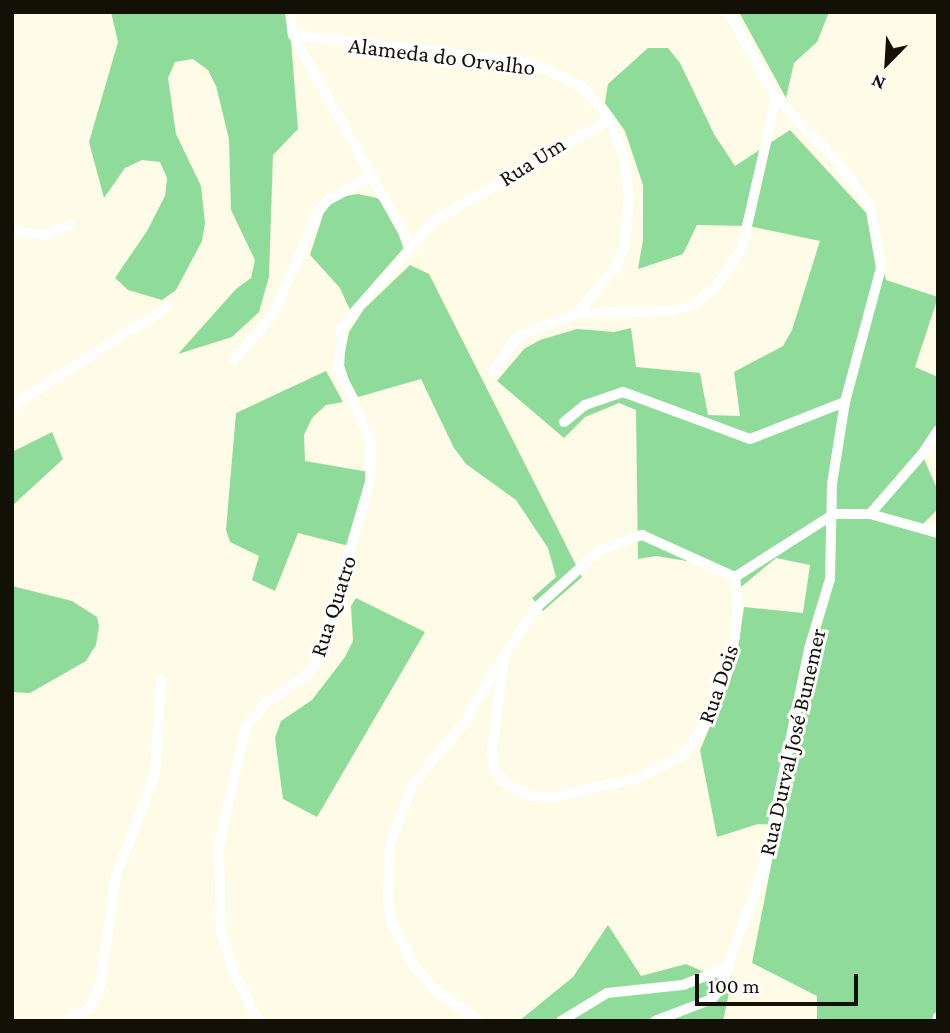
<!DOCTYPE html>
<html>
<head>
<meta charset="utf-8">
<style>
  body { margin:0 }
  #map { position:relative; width:950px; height:1033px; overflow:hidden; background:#fefbe7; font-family:"Crimson Pro",serif }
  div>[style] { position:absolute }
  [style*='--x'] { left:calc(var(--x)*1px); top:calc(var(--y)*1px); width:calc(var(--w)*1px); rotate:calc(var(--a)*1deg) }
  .forest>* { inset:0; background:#8fdb99 }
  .street>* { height:10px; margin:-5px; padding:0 5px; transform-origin:5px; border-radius:5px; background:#fff }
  span { translate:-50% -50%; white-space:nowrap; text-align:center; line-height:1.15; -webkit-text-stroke:6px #fff; paint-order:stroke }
  .street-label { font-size:23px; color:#131106 }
  .frame { position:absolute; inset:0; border:14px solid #131106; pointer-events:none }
  .north { position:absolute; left:852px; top:28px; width:70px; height:70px; -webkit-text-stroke:5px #fff; paint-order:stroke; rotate:204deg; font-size:19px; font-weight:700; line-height:28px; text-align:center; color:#131106 }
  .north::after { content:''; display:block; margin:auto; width:24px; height:32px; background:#131106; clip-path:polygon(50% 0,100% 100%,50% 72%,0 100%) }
  .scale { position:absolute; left:695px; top:974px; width:163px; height:32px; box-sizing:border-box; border:4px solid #131106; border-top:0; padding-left:9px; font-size:21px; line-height:24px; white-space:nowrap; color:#131106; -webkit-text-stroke:5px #fff; paint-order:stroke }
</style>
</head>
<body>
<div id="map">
  <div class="forest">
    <i style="clip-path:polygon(111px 12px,294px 12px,290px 28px,298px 129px,273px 155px,269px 277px,259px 312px,232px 337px,178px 354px,236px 289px,251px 278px,255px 260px,231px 210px,229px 139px,216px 86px,208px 70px,193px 59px,175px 62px,168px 78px,176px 134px,201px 186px,205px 223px,202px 241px,176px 290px,162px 300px,128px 290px,115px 278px,147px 231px,165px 196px,167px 178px,160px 162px,142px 160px,125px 168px,104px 198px,89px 142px,118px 42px)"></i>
    <i style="clip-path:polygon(739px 12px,829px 12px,817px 42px,794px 63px,786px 98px)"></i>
    <i style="clip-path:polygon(648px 48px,668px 48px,680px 63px,714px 134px,735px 166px,790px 130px,869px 216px,886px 280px,938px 297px,915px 367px,938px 377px,938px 438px,924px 459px,938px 491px,938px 509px,922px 525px,938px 536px,938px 1021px,817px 1021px,817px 996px,752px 963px,779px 825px,758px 824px,717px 837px,700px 750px,735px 668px,744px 607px,803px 613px,810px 565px,776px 558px,741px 587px,727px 576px,693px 562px,656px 556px,638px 559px,636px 410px,619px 403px,585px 417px,564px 438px,497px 381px,524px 349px,540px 340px,577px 329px,614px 332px,631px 328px,636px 367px,700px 373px,708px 415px,740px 416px,734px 372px,783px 346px,792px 330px,820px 241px,749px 226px,697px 225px,683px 254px,638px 269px,643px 240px,643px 185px,625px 131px,605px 103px,608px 84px)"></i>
    <i style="clip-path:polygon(358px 194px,377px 198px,390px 209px,405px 253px,350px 310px,340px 288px,310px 255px,325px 209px,339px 197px)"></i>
    <i style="clip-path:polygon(410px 265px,429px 274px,582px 577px,543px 611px,532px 598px,556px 577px,548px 548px,516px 500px,466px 464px,454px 448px,421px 379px,358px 397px,349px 380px,343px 362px,349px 332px,364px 309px)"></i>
    <i style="clip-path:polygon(326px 371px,343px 402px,326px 405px,312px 418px,304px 435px,305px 461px,369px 472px,349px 546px,298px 533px,275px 591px,252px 580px,259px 556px,230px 542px,226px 530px,236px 413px)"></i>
    <i style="clip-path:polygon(52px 432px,63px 459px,12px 506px,12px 452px)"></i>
    <i style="clip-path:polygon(12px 586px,72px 601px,97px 617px,99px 626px,96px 645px,86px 661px,30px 693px,12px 692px)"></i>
    <i style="clip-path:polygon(356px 598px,425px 632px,317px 817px,283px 799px,275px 738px,281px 721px,312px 700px,345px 657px,353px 641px,351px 606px)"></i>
    <i style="clip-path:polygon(608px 925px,641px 976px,686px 964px,731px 984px,723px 1021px,519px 1021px,573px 977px)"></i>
  </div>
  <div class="street">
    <i style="--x:290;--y:12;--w:23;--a:83"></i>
    <i style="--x:293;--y:35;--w:227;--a:6.6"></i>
    <i style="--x:519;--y:61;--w:26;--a:16"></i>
    <i style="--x:544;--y:68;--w:42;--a:26.6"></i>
    <i style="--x:582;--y:87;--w:43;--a:48.8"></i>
    <i style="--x:610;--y:119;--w:45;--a:70.3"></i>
    <i style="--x:625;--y:161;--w:36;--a:84"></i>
    <i style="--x:629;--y:197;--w:49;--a:94.7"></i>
    <i style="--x:625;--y:246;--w:22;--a:114"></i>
    <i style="--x:616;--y:266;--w:60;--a:129"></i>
    <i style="--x:578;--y:313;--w:66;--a:158.5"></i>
    <i style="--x:517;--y:337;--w:42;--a:124.4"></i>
    <i style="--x:293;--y:35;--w:244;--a:60.8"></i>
    <i style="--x:12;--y:231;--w:33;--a:7"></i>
    <i style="--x:45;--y:235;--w:27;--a:-22"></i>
    <i style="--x:578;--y:313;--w:93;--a:-1.2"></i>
    <i style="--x:671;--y:311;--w:23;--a:-15"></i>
    <i style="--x:693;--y:305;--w:31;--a:-38"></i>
    <i style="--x:717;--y:286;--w:45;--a:-56.7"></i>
    <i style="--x:742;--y:248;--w:154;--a:-77.2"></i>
    <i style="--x:234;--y:360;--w:61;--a:-49"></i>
    <i style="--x:274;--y:314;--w:111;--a:-66.7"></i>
    <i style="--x:318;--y:212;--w:14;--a:-51"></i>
    <i style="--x:327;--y:201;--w:49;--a:-29.2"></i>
    <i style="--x:12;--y:406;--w:184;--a:-32.6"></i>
    <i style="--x:564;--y:422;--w:27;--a:-39"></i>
    <i style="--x:585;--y:405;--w:40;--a:-18.9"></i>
    <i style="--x:623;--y:392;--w:135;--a:20.3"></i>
    <i style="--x:750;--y:439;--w:102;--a:-21.3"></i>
    <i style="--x:834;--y:514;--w:36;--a:0"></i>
    <i style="--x:870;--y:514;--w:71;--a:15.6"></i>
    <i style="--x:870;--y:514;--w:81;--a:-49"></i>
    <i style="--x:923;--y:453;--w:27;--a:-57"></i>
    <i style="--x:735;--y:577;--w:117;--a:-32.5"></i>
    <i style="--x:65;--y:1021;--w:28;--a:-27"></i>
    <i style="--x:90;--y:1008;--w:24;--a:-66"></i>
    <i style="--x:100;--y:986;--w:111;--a:-81.7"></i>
    <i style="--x:116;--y:876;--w:109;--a:-69.1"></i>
    <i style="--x:155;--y:774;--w:94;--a:-86.3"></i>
    <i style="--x:258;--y:1021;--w:54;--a:-116.6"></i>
    <i style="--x:234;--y:973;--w:43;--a:-107.6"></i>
    <i style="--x:221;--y:932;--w:87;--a:-91.3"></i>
    <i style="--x:219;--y:845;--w:122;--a:-77.2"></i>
    <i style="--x:246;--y:726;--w:33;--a:-49"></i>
    <i style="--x:268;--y:701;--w:44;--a:-33"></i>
    <i style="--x:305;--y:677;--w:19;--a:-51"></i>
    <i style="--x:317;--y:662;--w:188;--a:-73.6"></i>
    <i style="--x:370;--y:482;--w:41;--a:-88.6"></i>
    <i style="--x:371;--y:441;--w:78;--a:-114.3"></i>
    <i style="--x:339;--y:370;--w:43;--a:-87.3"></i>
    <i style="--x:341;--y:327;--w:142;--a:-48.7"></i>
    <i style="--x:435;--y:220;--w:202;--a:-30"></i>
    <i style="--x:480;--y:1021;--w:56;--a:-145.2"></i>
    <i style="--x:434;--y:989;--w:30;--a:-131"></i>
    <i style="--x:414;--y:966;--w:49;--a:-116.6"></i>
    <i style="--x:392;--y:922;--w:22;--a:-100"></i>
    <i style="--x:388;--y:900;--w:56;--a:-88"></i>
    <i style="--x:390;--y:844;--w:64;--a:-69"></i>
    <i style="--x:413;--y:784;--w:80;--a:-50.1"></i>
    <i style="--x:464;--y:723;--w:78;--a:-59.2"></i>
    <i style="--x:504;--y:656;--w:60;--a:-55.8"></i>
    <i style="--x:538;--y:606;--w:84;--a:-42.1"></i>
    <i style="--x:600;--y:550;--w:45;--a:-19.7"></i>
    <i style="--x:642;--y:535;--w:102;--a:24.3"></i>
    <i style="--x:735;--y:577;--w:30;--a:84"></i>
    <i style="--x:738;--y:607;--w:30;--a:96"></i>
    <i style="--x:735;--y:637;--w:96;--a:109.4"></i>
    <i style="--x:703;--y:728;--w:34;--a:127"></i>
    <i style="--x:683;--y:755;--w:54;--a:153.4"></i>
    <i style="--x:635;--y:779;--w:83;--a:167.5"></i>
    <i style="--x:554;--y:797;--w:24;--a:-178"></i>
    <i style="--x:530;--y:796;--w:29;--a:-151"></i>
    <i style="--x:505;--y:782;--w:15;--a:-132"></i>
    <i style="--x:495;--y:771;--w:20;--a:-99"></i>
    <i style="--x:492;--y:751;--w:96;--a:-82.8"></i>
    <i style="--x:561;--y:1021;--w:54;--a:-31.3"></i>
    <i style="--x:607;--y:993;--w:76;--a:-6"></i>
    <i style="--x:683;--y:985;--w:51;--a:-22"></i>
    <i style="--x:655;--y:1021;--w:61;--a:-21.1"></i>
    <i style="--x:712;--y:999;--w:9;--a:-49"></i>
    <i style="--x:718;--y:992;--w:133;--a:-69.8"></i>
    <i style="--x:764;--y:867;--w:223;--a:-78.3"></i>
    <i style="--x:809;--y:649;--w:73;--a:-73.3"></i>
    <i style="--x:830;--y:579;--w:95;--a:-88.8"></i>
    <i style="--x:832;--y:484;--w:83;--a:-81"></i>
    <i style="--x:845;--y:402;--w:139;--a:-75"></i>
    <i style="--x:881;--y:268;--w:64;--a:-99.9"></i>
    <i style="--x:870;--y:205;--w:61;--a:-127.6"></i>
    <i style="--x:833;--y:157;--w:82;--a:-134"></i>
    <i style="--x:776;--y:98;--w:98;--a:-118.7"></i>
    <i style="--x:937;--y:1021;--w:4;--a:-76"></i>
  </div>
  <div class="street-label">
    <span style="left:442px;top:56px;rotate:7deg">Alameda do Orvalho</span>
    <span style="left:532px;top:161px;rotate:-32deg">Rua Um</span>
    <span style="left:333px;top:606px;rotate:-72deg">Rua Quatro</span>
    <span style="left:718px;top:684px;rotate:-71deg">Rua Dois</span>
    <span style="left:792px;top:742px;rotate:-77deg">Rua Durval José Bunemer</span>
  </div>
  <div class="frame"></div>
  <div class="north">N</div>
  <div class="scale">100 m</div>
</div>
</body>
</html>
